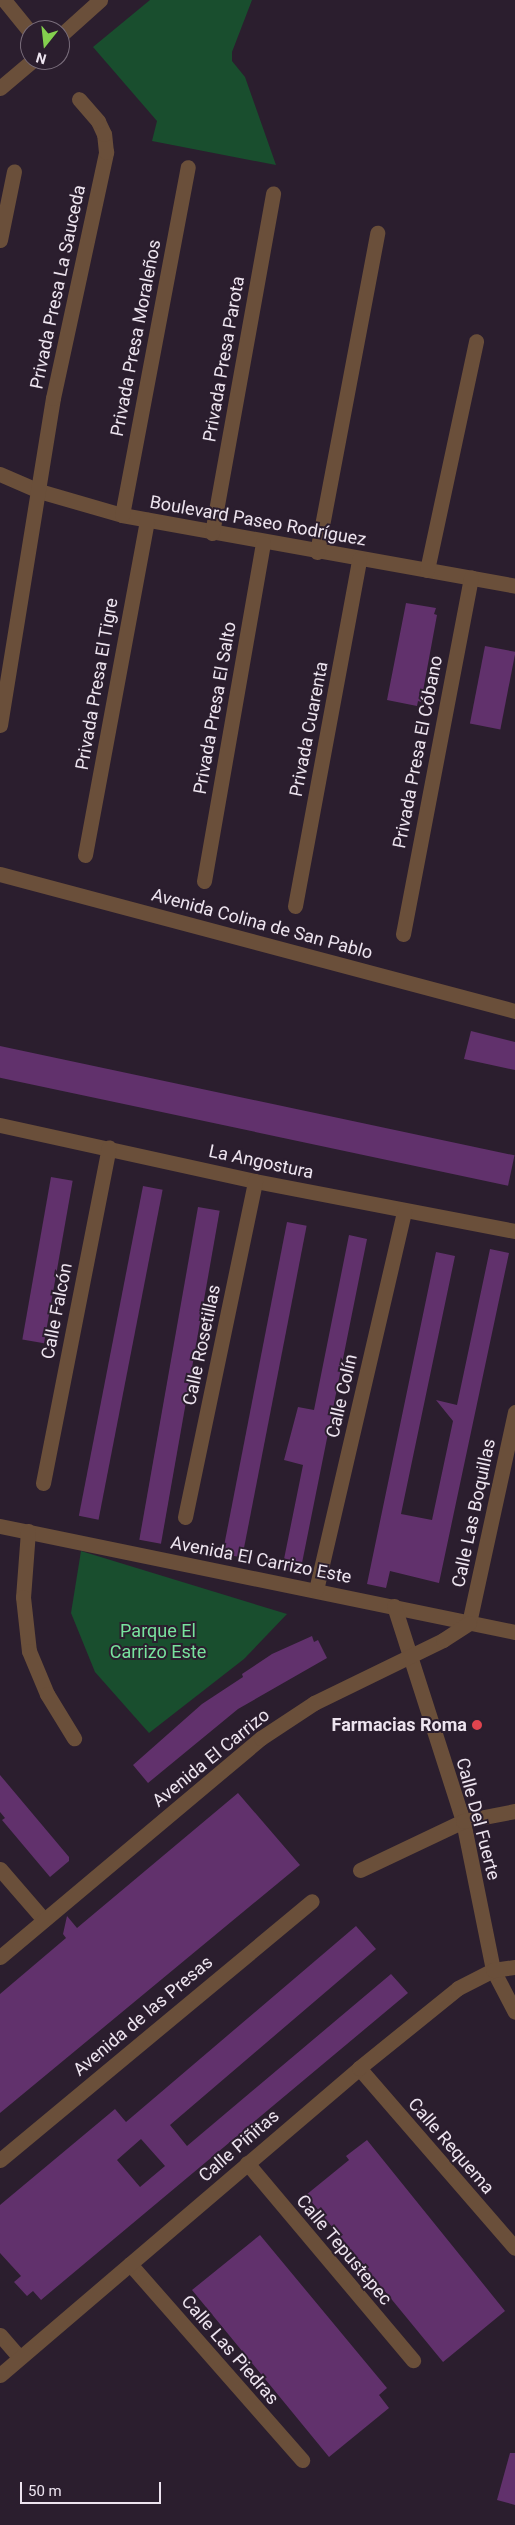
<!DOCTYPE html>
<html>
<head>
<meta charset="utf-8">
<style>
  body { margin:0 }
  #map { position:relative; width:515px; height:2525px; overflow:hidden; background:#2b1e2e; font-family:Roboto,sans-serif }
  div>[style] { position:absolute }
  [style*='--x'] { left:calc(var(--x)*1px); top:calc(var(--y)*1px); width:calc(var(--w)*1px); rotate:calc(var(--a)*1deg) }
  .green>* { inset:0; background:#194e2e }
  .building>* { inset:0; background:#61316c; transform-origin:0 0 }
  .minor>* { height:15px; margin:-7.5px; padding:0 7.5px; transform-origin:7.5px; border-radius:7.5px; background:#6a4f3a }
  .dots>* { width:14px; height:14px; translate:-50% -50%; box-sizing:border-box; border:2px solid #2b1e2e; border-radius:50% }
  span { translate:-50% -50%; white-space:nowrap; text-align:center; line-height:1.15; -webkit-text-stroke:4px #2b1e2e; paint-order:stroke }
  .street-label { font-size:18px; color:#ede4ef }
  .park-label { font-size:18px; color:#78e39e }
  .poi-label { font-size:18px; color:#ede4ef; font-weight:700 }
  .right { translate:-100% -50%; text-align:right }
  .north { position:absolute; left:20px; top:20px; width:50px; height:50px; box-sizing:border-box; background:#2b1e2e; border:1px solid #796d7b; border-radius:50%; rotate:196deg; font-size:14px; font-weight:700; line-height:20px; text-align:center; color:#ede4ef }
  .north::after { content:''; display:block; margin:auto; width:18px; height:22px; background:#84d04e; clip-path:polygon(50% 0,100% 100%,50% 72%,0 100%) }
  .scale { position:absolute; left:20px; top:2482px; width:141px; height:22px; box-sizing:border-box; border:2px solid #ede4ef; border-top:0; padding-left:6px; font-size:15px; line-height:18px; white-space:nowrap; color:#ede4ef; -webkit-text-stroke:4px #2b1e2e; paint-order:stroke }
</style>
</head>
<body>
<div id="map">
  <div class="green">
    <i style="clip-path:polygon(150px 0,252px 0,232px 52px,232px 61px,245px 77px,276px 165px,152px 141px,157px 121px,93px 47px)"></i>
    <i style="clip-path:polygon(81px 1551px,287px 1614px,244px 1659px,149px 1733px,95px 1672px,71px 1613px)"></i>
  </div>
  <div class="building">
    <i style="clip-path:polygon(406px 603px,436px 608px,434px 614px,437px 615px,421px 702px,418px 701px,417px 706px,387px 700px)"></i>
    <i style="left:485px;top:646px;width:31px;height:79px;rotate:11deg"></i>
    <i style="clip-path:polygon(471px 1031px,515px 1042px,515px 1070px,464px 1059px)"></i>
    <i style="left:0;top:1046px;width:526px;height:31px;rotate:12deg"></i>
    <i style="left:51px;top:1177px;width:22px;height:165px;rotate:10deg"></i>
    <i style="left:143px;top:1186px;width:20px;height:336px;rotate:11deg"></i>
    <i style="left:198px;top:1207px;width:22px;height:338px;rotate:10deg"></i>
    <i style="left:287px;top:1222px;width:20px;height:338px;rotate:11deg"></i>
    <i style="clip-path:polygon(349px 1235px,367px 1239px,300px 1573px,282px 1569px,303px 1465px,284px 1460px,298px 1407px,314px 1410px)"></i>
    <i style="clip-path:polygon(490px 1249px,509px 1253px,439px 1583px,390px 1571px,386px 1588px,367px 1584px,436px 1252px,455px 1256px,401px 1514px,432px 1520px,453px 1421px,436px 1400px,457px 1405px)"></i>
    <i style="clip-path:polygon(312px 1636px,314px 1642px,318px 1640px,327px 1658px,238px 1709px,148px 1783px,133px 1765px,202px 1704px,243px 1677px,242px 1674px,272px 1654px)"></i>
    <i style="clip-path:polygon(0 1775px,69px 1857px,69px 1861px,50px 1877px,2px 1820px,5px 1818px,0 1812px)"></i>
    <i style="clip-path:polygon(238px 1793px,300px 1865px,0 2113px,0 1994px,66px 1938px,63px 1934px,67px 1916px,77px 1928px)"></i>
    <i style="clip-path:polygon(evenodd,356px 1926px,376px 1949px,170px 2125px,187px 2146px,391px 1974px,408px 1993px,41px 2300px,33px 2291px,27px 2296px,14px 2282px,21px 2276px,0 2253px,0 2205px,115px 2109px,126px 2122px,356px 1926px,141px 2139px,165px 2166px,140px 2187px,117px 2160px,141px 2139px)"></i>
    <i style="clip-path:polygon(367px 2140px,505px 2311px,443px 2362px,306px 2195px,349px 2160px,346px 2156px)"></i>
    <i style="clip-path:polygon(260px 2235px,387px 2388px,379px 2395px,389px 2408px,329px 2457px,192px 2290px)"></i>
    <i style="clip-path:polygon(510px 2453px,515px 2453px,515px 2505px,497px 2500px)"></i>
  </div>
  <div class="minor">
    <i style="--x:4;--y:0;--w:41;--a:50.9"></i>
    <i style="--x:60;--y:36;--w:54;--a:-42"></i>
    <i style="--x:0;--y:88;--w:43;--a:-40.3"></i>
    <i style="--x:0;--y:240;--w:70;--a:-78.5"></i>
    <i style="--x:0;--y:474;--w:43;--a:23.6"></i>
    <i style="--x:39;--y:491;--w:86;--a:16.1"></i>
    <i style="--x:122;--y:515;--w:399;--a:10.2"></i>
    <i style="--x:122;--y:515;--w:354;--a:-79.3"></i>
    <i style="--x:212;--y:533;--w:345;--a:-79.8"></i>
    <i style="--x:317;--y:552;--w:325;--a:-79.3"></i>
    <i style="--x:427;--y:570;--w:234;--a:-77.9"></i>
    <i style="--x:0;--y:725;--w:331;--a:-80.8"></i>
    <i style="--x:53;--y:398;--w:252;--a:-77.8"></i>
    <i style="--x:106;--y:152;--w:18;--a:-96"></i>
    <i style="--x:104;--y:134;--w:14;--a:-115"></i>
    <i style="--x:98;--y:121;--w:29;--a:-131"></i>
    <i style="--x:85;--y:855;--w:341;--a:-79.5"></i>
    <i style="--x:0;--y:874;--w:533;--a:14.9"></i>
    <i style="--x:204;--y:881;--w:343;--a:-80.1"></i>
    <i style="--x:295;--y:906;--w:353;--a:-79.5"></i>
    <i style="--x:403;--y:934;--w:363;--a:-79.2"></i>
    <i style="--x:0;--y:1125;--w:261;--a:12.4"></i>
    <i style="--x:255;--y:1181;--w:265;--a:10.9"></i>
    <i style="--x:43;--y:1483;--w:342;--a:-78.9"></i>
    <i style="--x:185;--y:1517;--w:343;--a:-78.2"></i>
    <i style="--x:0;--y:1526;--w:526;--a:11.63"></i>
    <i style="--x:28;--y:1531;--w:66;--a:94.3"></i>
    <i style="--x:23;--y:1597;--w:54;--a:83.7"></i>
    <i style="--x:29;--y:1651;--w:47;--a:67.3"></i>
    <i style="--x:47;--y:1694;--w:52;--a:58.5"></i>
    <i style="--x:316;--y:1590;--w:389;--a:-76.9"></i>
    <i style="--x:394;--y:1606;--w:226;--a:72.2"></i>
    <i style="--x:463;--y:1821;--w:152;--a:78.6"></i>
    <i style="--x:493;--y:1970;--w:47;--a:62.4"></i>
    <i style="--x:469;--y:1623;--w:216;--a:-77.7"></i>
    <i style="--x:0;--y:1869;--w:67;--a:49.2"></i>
    <i style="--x:360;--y:1870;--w:114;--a:-25.4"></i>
    <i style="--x:463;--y:1821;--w:53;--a:-10.9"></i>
    <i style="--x:0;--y:1957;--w:341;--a:-40"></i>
    <i style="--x:261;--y:1738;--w:64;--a:-33.4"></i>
    <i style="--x:314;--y:1703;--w:144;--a:-26"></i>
    <i style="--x:443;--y:1640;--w:31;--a:-33"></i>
    <i style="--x:359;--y:2068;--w:238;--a:49.1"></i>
    <i style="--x:0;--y:2160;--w:405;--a:-39.7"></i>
    <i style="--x:247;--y:2163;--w:258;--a:49.9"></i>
    <i style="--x:130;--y:2264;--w:261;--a:48.7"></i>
    <i style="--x:0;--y:2335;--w:28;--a:49"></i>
    <i style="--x:0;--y:2375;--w:472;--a:-40.5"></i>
    <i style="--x:359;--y:2068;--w:127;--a:-38.9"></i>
    <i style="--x:458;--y:1988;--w:39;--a:-27"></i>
    <i style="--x:493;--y:1970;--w:22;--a:-8"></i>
  </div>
  <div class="dots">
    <i style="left:477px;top:1725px;background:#e0444e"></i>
  </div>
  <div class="street-label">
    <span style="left:58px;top:287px;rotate:-78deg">Privada Presa La Sauceda</span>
    <span style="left:136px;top:338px;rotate:-79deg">Privada Presa Moraleños</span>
    <span style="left:224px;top:359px;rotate:-80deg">Privada Presa Parota</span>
    <span style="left:258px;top:521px;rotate:10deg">Boulevard Paseo Rodríguez</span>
    <span style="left:97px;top:684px;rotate:-80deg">Privada Presa El Tigre</span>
    <span style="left:215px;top:708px;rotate:-80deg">Privada Presa El Salto</span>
    <span style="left:309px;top:729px;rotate:-79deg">Privada Cuarenta</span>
    <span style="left:418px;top:752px;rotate:-79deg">Privada Presa El Cóbano</span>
    <span style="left:262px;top:924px;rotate:15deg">Avenida Colina de San Pablo</span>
    <span style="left:261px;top:1162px;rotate:12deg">La Angostura</span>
    <span style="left:57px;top:1311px;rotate:-79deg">Calle Falcón</span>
    <span style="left:202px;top:1345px;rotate:-78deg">Calle Rosetillas</span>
    <span style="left:342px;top:1396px;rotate:-77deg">Calle Colín</span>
    <span style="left:474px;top:1513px;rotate:-78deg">Calle Las Boquillas</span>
    <span style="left:261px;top:1560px;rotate:11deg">Avenida El Carrizo Este</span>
    <span style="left:211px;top:1758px;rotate:-39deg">Avenida El Carrizo</span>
    <span style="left:478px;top:1819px;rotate:75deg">Calle Del Fuerte</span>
    <span style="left:143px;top:2016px;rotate:-40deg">Avenida de las Presas</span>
    <span style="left:239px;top:2146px;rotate:-41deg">Calle Piñitas</span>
    <span style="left:451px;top:2146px;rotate:49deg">Calle Requema</span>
    <span style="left:344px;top:2250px;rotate:50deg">Calle Tepustepec</span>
    <span style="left:230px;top:2350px;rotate:49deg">Calle Las Piedras</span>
  </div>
  <div class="park-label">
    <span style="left:158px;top:1642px">Parque El<br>Carrizo Este</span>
  </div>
  <div class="poi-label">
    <span class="right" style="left:467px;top:1725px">Farmacias Roma</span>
  </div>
  <div class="north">N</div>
  <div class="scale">50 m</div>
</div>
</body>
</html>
